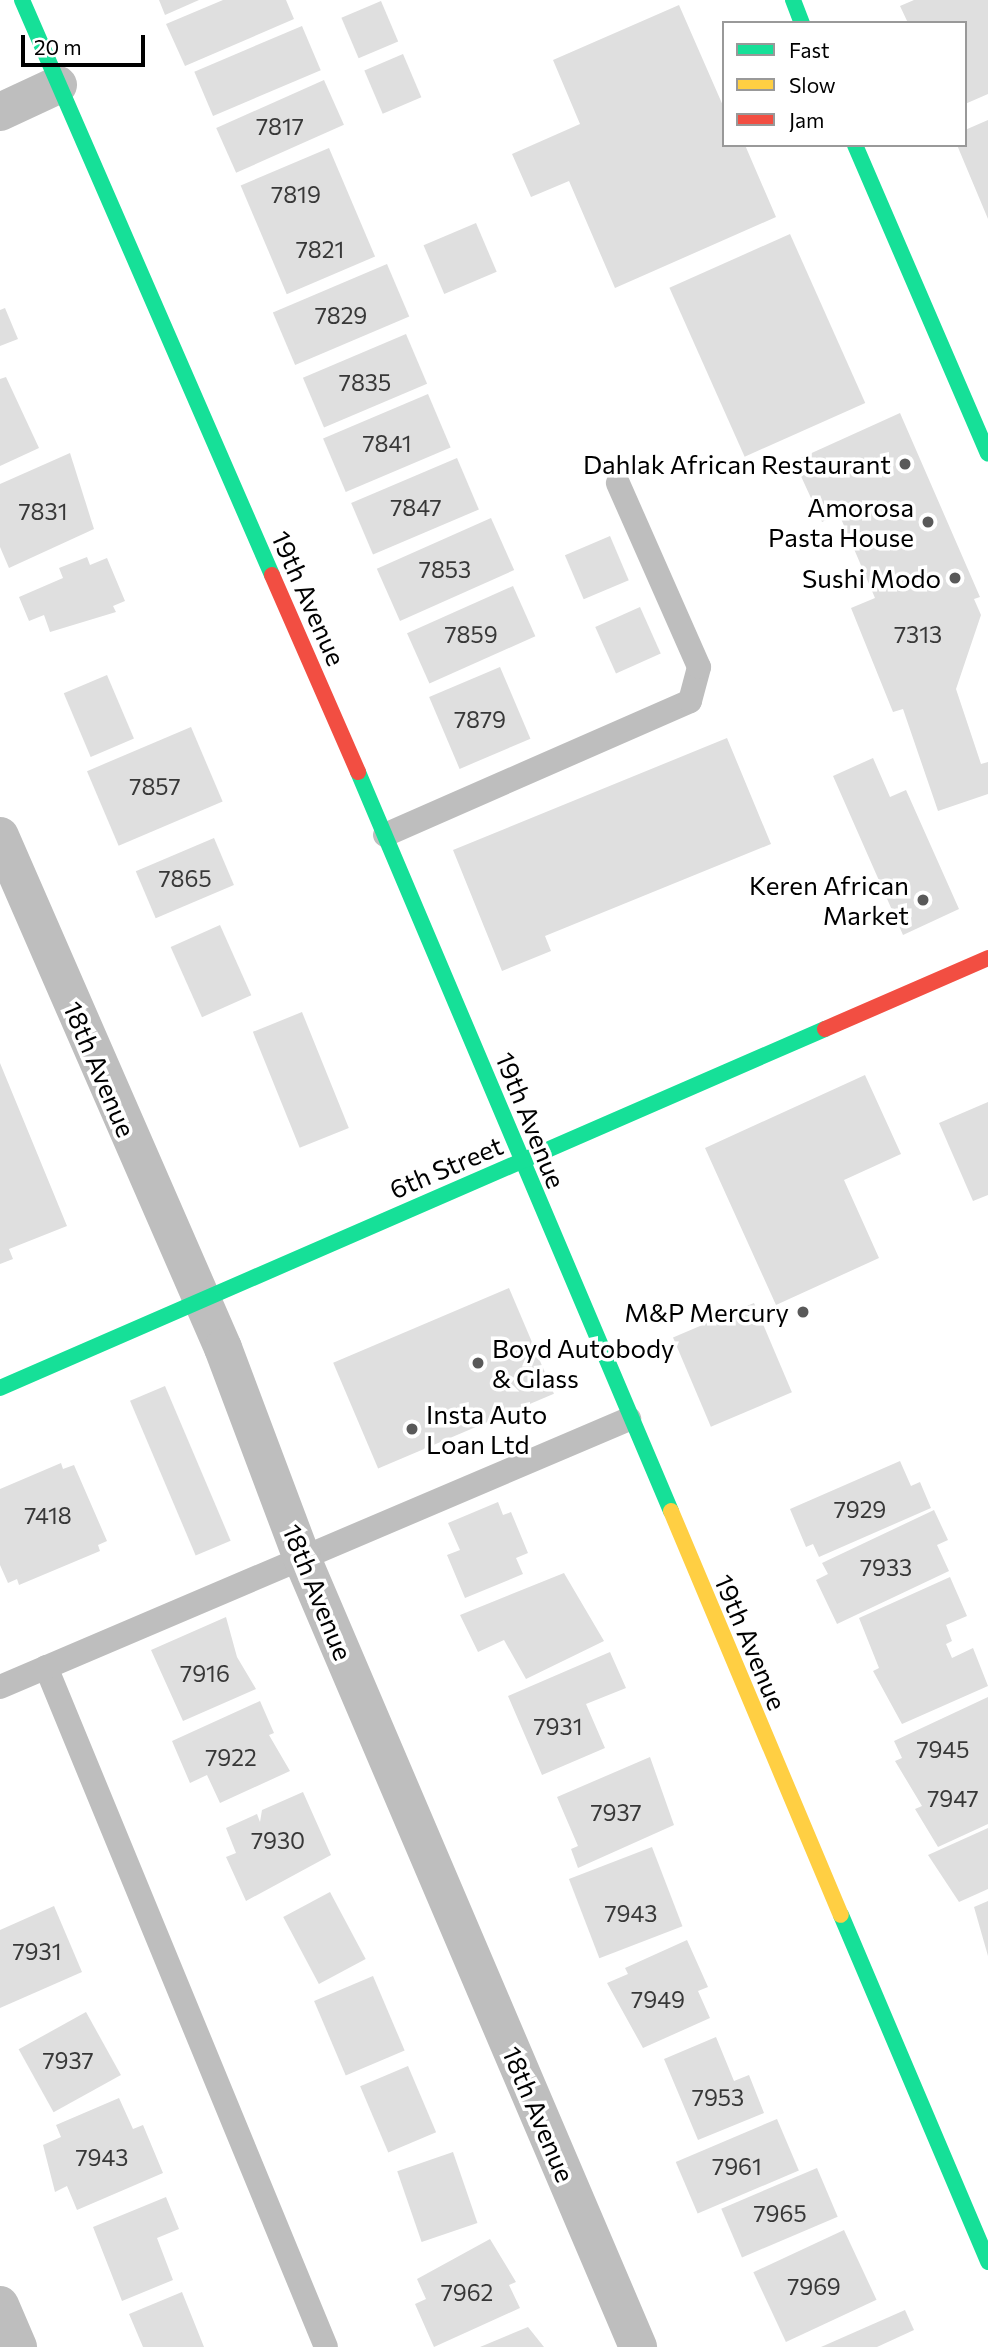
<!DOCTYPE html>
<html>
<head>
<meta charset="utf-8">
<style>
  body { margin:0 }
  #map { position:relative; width:988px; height:2347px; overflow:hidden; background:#fff; font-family:Commissioner,sans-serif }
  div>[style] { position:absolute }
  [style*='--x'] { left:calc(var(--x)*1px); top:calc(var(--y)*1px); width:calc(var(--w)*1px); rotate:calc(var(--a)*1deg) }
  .building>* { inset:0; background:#dfdfdf; transform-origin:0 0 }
  .lane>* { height:24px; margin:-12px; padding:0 12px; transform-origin:12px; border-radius:12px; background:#bebebe }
  .street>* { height:38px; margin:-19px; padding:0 19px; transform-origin:19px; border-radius:19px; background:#bebebe }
  .fast>* { height:16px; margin:-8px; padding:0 8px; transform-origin:8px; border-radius:8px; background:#16e098 }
  .slow>* { height:16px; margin:-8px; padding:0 8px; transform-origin:8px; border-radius:8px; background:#ffcf43 }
  .jam>* { height:16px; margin:-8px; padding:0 8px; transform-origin:8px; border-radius:8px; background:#f24e42 }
  .dots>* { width:19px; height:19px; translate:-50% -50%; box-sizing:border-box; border:4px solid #fff; border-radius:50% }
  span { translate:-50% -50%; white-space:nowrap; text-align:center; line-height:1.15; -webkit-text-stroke:7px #fff; paint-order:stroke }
  .number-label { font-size:23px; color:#383838 }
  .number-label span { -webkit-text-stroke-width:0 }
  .poi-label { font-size:26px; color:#000 }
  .right { translate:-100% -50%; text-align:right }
  .left { translate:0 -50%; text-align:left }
  .street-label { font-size:26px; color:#000 }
  .legend { position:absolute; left:722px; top:21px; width:245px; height:126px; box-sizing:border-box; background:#fff; border:2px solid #999; margin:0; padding:9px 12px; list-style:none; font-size:21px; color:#000 }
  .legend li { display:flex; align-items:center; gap:14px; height:35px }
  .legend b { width:35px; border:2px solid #999 }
  .scale { position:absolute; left:21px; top:35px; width:124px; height:32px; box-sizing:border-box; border:4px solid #000; border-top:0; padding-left:9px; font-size:21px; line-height:24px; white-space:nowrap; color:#000; -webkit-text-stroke:5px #fff; paint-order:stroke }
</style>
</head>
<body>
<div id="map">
  <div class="building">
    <i style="clip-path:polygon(159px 0,199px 0,165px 15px)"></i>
    <i style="clip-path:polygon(223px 0,286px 0,294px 19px,185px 66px,166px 24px)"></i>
    <i style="clip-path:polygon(914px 0,988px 0,988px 94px,965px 104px,965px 23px,908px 23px,900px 6px)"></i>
    <i style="left:381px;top:1px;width:44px;height:43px;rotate:67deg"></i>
    <i style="clip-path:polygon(679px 5px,724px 108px,724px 145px,745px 145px,776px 217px,615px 288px,569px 181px,531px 197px,512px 154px,580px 124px,553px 60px)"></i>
    <i style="left:302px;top:26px;width:48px;height:117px;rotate:67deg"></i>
    <i style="left:403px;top:54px;width:47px;height:42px;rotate:67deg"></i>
    <i style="left:324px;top:80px;width:49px;height:118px;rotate:66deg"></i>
    <i style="clip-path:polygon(988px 120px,988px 219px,957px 145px,965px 145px,965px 130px)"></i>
    <i style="left:329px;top:148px;width:118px;height:96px;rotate:67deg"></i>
    <i style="left:476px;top:223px;width:53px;height:57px;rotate:67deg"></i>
    <i style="left:790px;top:234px;width:185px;height:132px;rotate:66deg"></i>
    <i style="left:387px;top:264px;width:57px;height:124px;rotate:67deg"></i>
    <i style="clip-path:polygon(5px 308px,18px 339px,0 346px,0 310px)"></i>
    <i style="left:406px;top:334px;width:54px;height:112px;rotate:67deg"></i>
    <i style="clip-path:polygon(6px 377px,39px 448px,0 466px,0 379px)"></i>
    <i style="left:428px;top:394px;width:58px;height:114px;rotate:67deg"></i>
    <i style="clip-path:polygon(900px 413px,980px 597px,974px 599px,981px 615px,956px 689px,981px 764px,988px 762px,988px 794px,938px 811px,903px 709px,893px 712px,851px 608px,875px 598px,839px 514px,822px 522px,794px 461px)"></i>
    <i style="clip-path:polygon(70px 453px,94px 529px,9px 568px,0 547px,0 484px)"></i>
    <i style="left:457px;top:458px;width:56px;height:115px;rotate:67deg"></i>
    <i style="left:491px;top:518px;width:57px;height:125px;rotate:66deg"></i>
    <i style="left:610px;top:536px;width:48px;height:49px;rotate:67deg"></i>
    <i style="clip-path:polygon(87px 557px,90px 565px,107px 558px,125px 601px,113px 606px,116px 612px,50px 632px,44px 615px,29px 621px,19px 597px,63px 578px,59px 568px)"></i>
    <i style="left:513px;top:586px;width:55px;height:116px;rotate:66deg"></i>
    <i style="left:640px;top:607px;width:51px;height:49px;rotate:66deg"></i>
    <i style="left:500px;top:667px;width:78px;height:77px;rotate:67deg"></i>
    <i style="left:107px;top:675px;width:69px;height:47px;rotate:67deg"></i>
    <i style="left:191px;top:727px;width:81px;height:113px;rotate:67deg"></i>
    <i style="clip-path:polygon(727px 738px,771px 844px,545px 936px,551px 951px,502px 971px,453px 850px)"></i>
    <i style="clip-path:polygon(873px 758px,890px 797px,906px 790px,959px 909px,903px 935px,833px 776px)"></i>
    <i style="left:214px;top:838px;width:51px;height:85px;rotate:67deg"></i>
    <i style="left:220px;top:925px;width:77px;height:54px;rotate:66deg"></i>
    <i style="left:302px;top:1012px;width:125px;height:53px;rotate:68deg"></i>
    <i style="clip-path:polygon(0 1063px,67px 1226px,9px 1249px,13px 1259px,0 1264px)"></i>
    <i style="clip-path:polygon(865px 1075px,901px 1154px,844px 1180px,879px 1258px,776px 1305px,705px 1148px)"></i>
    <i style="clip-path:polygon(988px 1102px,988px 1195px,973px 1201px,939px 1123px)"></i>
    <i style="left:509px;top:1288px;width:115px;height:191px;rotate:67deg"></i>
    <i style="left:754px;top:1303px;width:97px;height:88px;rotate:67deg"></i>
    <i style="left:165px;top:1386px;width:168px;height:38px;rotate:67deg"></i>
    <i style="clip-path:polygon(900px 1461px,911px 1486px,920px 1482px,931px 1508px,819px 1557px,813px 1544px,806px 1547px,790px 1509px)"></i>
    <i style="clip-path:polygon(61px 1463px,63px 1469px,74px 1465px,107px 1541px,98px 1545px,100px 1551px,19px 1585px,17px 1579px,8px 1583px,0 1565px,0 1489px)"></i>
    <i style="clip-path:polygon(498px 1502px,503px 1515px,511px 1512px,528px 1553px,516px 1558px,523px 1574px,465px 1598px,447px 1555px,460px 1550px,448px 1523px)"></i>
    <i style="clip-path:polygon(934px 1510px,948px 1540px,937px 1545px,949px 1571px,837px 1624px,816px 1580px,828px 1574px,822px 1563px)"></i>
    <i style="clip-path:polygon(564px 1573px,604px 1641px,526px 1679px,504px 1640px,478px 1652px,460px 1615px)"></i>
    <i style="clip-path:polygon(950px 1577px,967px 1616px,946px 1625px,952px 1641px,946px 1644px,952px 1658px,973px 1648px,988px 1686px,902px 1724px,873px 1671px,879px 1668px,859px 1618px)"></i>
    <i style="clip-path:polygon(226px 1617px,237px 1657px,256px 1689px,183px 1721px,151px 1650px)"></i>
    <i style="clip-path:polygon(610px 1652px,626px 1688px,586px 1704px,605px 1748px,542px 1775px,508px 1696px)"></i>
    <i style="clip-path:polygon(988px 1697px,988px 1824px,938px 1847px,915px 1809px,922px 1806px,895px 1761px,902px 1758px,894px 1741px)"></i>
    <i style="clip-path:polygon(260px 1701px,274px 1733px,269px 1735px,290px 1771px,220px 1803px,207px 1775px,190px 1783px,172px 1741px)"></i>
    <i style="clip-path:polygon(650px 1757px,674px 1825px,578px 1868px,571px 1849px,578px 1846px,557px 1797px)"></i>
    <i style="clip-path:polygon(303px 1792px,331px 1855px,246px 1901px,226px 1857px,236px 1853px,226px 1828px,257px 1814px,260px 1822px,262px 1810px)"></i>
    <i style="clip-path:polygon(988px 1828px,988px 1889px,959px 1902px,928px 1855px)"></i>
    <i style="left:652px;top:1847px;width:85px;height:89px;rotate:69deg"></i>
    <i style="left:330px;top:1892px;width:76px;height:53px;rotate:62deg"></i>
    <i style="clip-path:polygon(988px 1901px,988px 1956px,974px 1907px)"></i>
    <i style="clip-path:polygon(54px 1906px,82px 1972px,0 2008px,0 1930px)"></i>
    <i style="clip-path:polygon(687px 1940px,708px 1987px,698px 1991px,710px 2018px,643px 2048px,607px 1983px,628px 1974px,625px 1968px)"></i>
    <i style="left:373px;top:1976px;width:81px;height:64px;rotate:67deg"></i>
    <i style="left:86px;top:2012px;width:72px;height:77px;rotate:61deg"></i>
    <i style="clip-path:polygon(716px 2037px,734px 2081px,749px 2075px,764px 2113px,698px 2140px,664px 2059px)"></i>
    <i style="left:408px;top:2066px;width:72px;height:52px;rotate:67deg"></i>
    <i style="clip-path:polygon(119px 2098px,133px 2129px,143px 2125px,163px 2173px,77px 2210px,67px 2186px,55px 2192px,43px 2145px,61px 2137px,56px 2125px)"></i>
    <i style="left:777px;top:2119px;width:56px;height:110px;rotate:67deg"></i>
    <i style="left:453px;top:2152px;width:75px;height:59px;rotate:71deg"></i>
    <i style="left:817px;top:2168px;width:53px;height:104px;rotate:67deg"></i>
    <i style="clip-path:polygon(166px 2197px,179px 2229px,157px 2238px,173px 2280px,122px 2301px,93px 2227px)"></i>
    <i style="left:844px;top:2230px;width:77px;height:100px;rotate:65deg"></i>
    <i style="clip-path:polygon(490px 2239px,516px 2282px,509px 2285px,520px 2308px,434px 2347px,415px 2304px,426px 2299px,417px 2279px)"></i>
    <i style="clip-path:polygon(182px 2292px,204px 2347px,143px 2347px,129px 2314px)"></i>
    <i style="clip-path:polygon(905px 2310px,914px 2330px,877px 2347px,821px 2347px)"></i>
    <i style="clip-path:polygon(528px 2327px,544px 2347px,480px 2347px)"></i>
  </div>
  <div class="lane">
    <i style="--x:385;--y:835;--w:333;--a:-23.7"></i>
    <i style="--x:690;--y:701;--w:35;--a:-75"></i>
    <i style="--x:699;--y:667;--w:201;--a:-113.8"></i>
    <i style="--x:46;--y:1667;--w:735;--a:67.62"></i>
    <i style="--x:0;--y:1687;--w:684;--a:-23.08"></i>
  </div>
  <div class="street">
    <i style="--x:0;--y:112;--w:64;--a:-25"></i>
    <i style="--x:0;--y:836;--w:558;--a:66.46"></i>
    <i style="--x:223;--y:1348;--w:222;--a:69.4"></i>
    <i style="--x:301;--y:1556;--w:860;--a:66.92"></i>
    <i style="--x:0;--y:2305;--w:46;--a:66.8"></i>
  </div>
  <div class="fast">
    <i style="--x:22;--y:0;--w:627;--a:66.5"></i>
    <i style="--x:793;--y:0;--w:25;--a:69"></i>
    <i style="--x:855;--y:145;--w:336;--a:66.7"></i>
    <i style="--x:358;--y:772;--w:803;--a:67.05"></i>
    <i style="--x:0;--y:1388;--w:900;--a:-23.52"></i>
    <i style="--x:841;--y:1915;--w:377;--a:67"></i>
  </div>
  <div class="slow">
    <i style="--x:671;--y:1511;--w:438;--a:67.2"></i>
  </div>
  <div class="jam">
    <i style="--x:272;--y:575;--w:215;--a:66.4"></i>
    <i style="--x:825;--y:1029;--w:178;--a:-23.5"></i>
  </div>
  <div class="dots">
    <i style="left:905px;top:464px;background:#595959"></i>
    <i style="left:928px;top:522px;background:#595959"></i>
    <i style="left:955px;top:578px;background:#595959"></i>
    <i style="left:923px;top:900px;background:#595959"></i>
    <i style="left:803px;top:1312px;background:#595959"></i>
    <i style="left:478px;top:1363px;background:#595959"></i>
    <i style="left:412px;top:1429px;background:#595959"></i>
  </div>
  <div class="number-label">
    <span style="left:280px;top:126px">7817</span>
    <span style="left:296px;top:194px">7819</span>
    <span style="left:320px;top:249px">7821</span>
    <span style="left:341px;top:315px">7829</span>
    <span style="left:365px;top:382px">7835</span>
    <span style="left:387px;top:443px">7841</span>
    <span style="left:416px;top:507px">7847</span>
    <span style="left:43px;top:511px">7831</span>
    <span style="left:445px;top:569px">7853</span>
    <span style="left:471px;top:634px">7859</span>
    <span style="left:918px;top:634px">7313</span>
    <span style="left:480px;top:719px">7879</span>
    <span style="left:155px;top:786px">7857</span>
    <span style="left:185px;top:878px">7865</span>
    <span style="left:860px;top:1509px">7929</span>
    <span style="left:48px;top:1515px">7418</span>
    <span style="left:886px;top:1567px">7933</span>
    <span style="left:205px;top:1673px">7916</span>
    <span style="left:558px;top:1726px">7931</span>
    <span style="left:943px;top:1749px">7945</span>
    <span style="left:231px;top:1757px">7922</span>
    <span style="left:953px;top:1798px">7947</span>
    <span style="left:616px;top:1812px">7937</span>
    <span style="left:278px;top:1840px">7930</span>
    <span style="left:631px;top:1913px">7943</span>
    <span style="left:37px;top:1951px">7931</span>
    <span style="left:658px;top:1999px">7949</span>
    <span style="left:68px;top:2060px">7937</span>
    <span style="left:718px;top:2097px">7953</span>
    <span style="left:102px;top:2157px">7943</span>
    <span style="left:737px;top:2166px">7961</span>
    <span style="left:780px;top:2213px">7965</span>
    <span style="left:814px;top:2286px">7969</span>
    <span style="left:467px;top:2292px">7962</span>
  </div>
  <div class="poi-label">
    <span class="right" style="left:891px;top:464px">Dahlak African Restaurant</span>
    <span class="right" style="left:914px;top:522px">Amorosa<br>Pasta House</span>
    <span class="right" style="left:941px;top:578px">Sushi Modo</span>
    <span class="right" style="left:909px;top:900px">Keren African<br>Market</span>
    <span class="right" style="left:789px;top:1312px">M&amp;P Mercury</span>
    <span class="left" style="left:492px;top:1363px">Boyd Autobody<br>&amp; Glass</span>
    <span class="left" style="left:426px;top:1429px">Insta Auto<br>Loan Ltd</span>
  </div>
  <div class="street-label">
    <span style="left:309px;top:598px;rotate:66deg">19th Avenue</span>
    <span style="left:100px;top:1069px;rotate:67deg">18th Avenue</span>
    <span style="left:531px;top:1120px;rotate:68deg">19th Avenue</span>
    <span style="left:446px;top:1167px;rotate:-23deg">6th Street</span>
    <span style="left:318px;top:1592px;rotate:68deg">18th Avenue</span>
    <span style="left:751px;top:1642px;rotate:67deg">19th Avenue</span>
    <span style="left:539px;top:2114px;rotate:67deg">18th Avenue</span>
  </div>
  <ul class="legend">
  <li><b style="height:9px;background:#16e098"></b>Fast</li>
  <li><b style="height:9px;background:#ffcf43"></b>Slow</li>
  <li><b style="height:9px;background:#f24e42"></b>Jam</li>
  </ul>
  <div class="scale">20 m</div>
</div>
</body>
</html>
